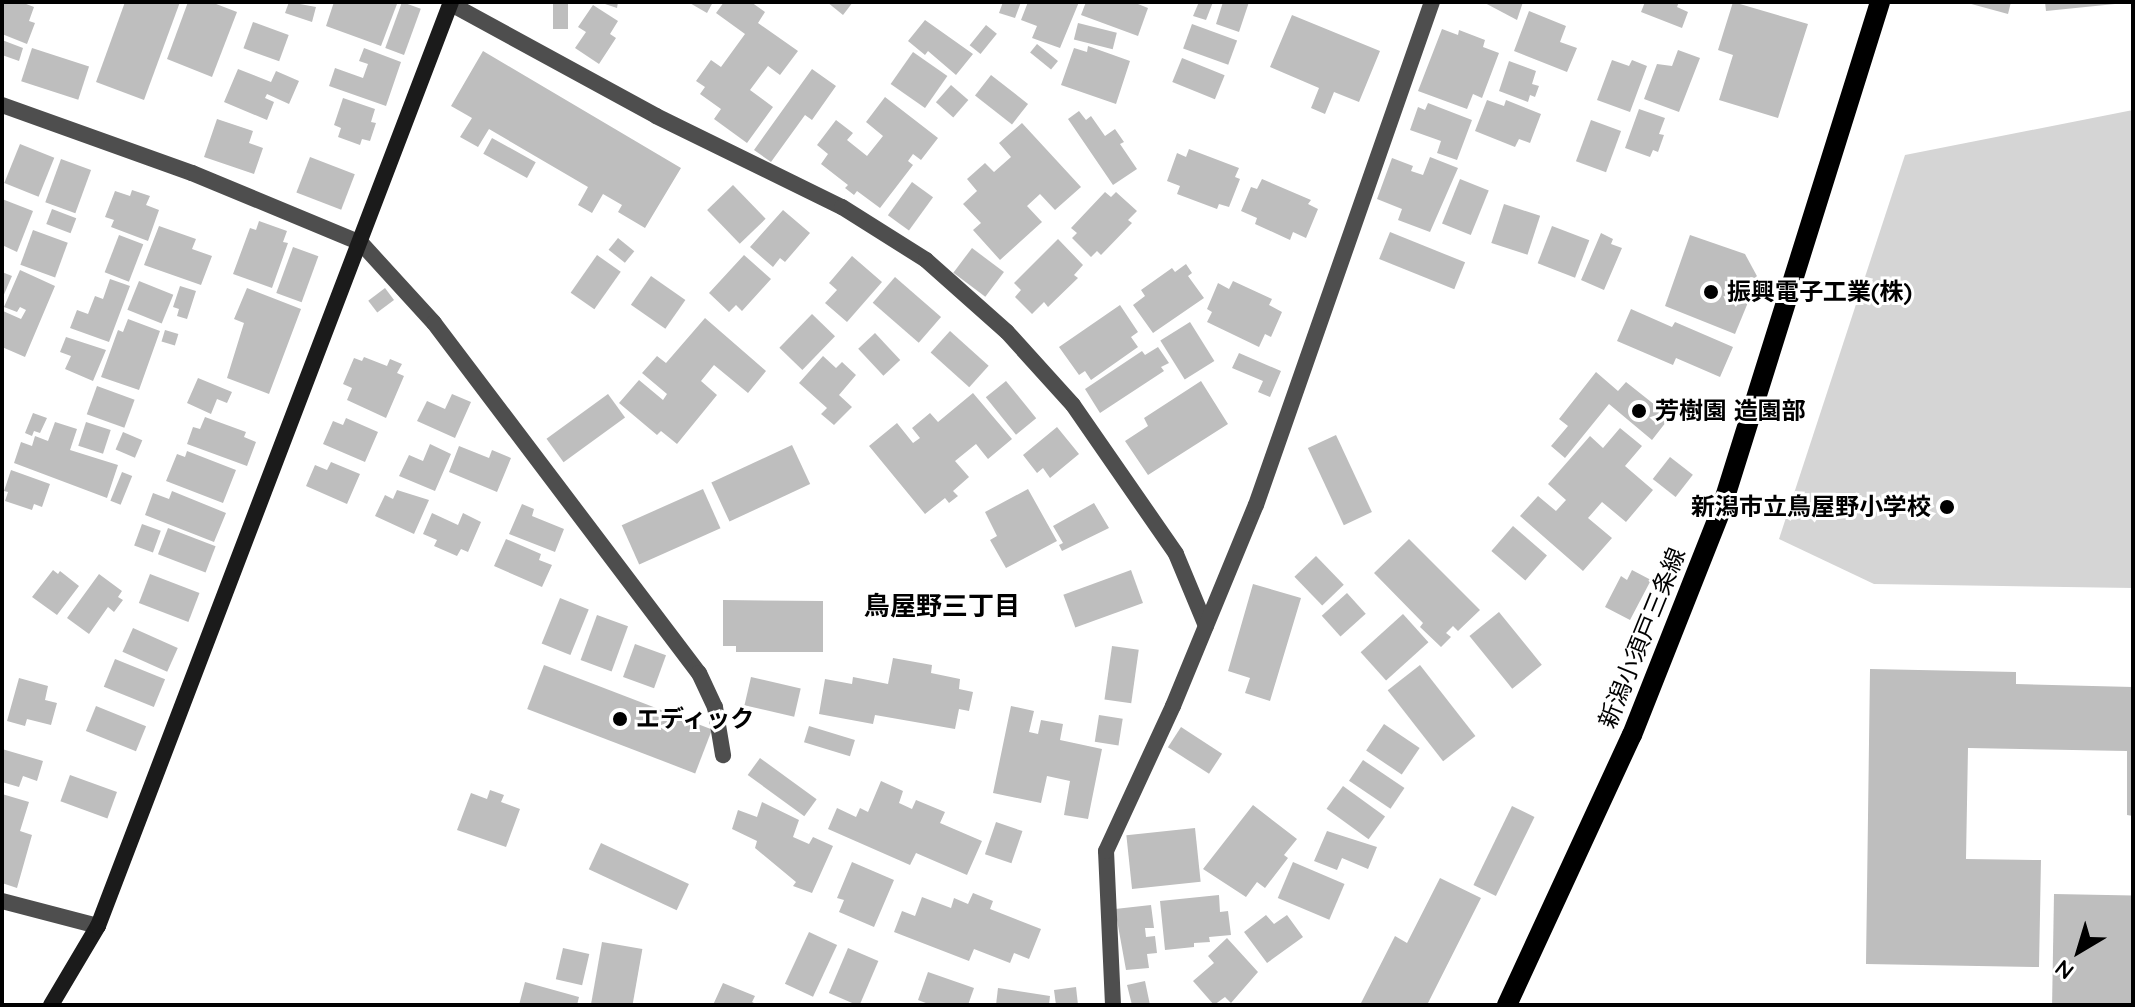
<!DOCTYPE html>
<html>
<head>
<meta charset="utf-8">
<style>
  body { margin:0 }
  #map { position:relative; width:2135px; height:1007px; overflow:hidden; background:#fff; font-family:Quicksand,"Noto Sans JP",sans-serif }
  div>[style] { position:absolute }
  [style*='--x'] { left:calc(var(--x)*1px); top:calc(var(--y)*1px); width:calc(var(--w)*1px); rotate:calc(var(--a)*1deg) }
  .green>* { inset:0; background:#d5d5d5 }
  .building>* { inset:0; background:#bebebe; transform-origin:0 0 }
  .street>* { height:16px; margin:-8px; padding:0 8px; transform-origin:8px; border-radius:8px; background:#4e4e4e }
  .secondary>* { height:16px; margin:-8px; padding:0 8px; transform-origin:8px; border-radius:8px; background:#1b1b1b }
  .primary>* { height:20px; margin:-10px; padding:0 10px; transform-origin:10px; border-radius:10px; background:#000 }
  .dots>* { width:22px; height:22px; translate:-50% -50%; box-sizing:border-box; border:4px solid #fff; border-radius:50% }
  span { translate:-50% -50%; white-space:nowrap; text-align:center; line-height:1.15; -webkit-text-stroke:6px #fff; paint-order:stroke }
  .poi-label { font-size:24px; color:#000; font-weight:700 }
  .left { translate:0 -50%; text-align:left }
  .right { translate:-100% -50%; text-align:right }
  .street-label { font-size:24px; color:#000 }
  .neighbourhood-label { font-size:26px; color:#000; font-weight:700 }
  .frame { position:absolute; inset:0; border:4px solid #000; pointer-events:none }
  .north { position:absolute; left:2039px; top:911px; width:80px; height:80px; -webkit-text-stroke:6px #fff; paint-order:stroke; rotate:218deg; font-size:22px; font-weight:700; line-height:32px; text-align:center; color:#000 }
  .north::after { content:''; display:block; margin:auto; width:28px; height:36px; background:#000; clip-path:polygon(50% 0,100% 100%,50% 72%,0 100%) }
</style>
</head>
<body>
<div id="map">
  <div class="green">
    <i style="clip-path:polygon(2133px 110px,2133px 588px,1874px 584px,1779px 539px,1905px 155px)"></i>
  </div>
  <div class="building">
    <i style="clip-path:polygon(2px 2px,21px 2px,34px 7px,29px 21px,35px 23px,27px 44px,2px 34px)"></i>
    <i style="clip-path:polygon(125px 2px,180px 2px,144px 100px,96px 82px)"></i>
    <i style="clip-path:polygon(188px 2px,211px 2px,237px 12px,212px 77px,167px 59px)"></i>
    <i style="clip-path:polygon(289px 2px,316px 7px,312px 22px,285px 13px)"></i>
    <i style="clip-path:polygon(334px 2px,397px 4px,381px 46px,326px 26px)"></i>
    <i style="left:402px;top:2px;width:20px;height:49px;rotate:20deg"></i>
    <i style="left:553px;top:2px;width:15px;height:27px"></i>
    <i style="clip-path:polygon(599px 2px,618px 2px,617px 8px)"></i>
    <i style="clip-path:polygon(688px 2px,713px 2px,707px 13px)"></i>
    <i style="clip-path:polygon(724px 2px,751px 2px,765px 12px,758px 23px,798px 51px,780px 75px,768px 66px,750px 90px,773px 107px,747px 143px,714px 119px,721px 109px,700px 94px,705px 87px,696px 81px,711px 60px,721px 67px,745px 34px,716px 13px)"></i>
    <i style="clip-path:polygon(827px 2px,853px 2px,843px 15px)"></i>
    <i style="clip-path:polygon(1003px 2px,1021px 2px,1015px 18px,999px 13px)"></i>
    <i style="clip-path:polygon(1028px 2px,1079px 2px,1060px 48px,1032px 38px,1037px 26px,1021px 20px)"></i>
    <i style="clip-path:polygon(1086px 2px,1133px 2px,1148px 8px,1138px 36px,1081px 15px)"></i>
    <i style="clip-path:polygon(1199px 2px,1213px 2px,1206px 20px,1193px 16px)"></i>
    <i style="clip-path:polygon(1223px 2px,1249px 2px,1239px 32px,1216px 24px)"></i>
    <i style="clip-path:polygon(1483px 2px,1523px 2px,1517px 20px)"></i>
    <i style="clip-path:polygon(1645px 2px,1679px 2px,1677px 7px,1688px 12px,1682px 28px,1641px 12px)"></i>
    <i style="clip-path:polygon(1733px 2px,1808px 24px,1778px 118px,1719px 100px,1733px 55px,1718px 50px)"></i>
    <i style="clip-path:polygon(1964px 2px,2011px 2px,2008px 14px)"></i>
    <i style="clip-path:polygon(2045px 2px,2115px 2px,2115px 4px,2046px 11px)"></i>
    <i style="clip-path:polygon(593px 5px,618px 21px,610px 34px,616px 38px,599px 64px,575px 48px,586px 32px,578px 27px)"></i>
    <i style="clip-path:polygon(1529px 11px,1566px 26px,1560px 42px,1577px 48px,1567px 72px,1514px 51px)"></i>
    <i style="clip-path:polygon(1292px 15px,1380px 51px,1359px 102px,1334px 92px,1325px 114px,1311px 108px,1319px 88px,1270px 67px)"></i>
    <i style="clip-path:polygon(925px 20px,973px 54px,956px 75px,928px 51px,925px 55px,908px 41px)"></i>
    <i style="left:253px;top:22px;width:38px;height:28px;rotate:20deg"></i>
    <i style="left:1078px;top:23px;width:40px;height:17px;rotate:14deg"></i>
    <i style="left:1192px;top:24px;width:48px;height:26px;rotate:20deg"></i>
    <i style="left:986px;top:25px;width:14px;height:26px;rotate:39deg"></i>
    <i style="clip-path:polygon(1442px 29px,1458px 35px,1459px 30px,1485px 40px,1483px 47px,1499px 53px,1482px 98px,1473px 94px,1467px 109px,1418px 91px)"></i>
    <i style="clip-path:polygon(2px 40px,23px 48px,19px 61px,2px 55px)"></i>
    <i style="left:1037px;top:44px;width:27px;height:11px;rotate:39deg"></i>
    <i style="clip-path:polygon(1088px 46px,1130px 61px,1116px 104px,1061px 85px,1074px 48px,1087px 52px)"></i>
    <i style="left:32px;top:48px;width:60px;height:35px;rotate:18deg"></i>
    <i style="clip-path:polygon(364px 48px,401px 62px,386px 106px,329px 86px,335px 68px,363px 78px,368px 64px,359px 61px)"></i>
    <i style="clip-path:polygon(1678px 50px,1700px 58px,1679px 112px,1644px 99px,1657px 64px,1672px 66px)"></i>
    <i style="clip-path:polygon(483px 51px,681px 168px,645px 228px,618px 212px,622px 205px,603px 194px,592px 213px,578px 205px,588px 187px,489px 129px,478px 147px,460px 137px,472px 118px,451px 106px)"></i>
    <i style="left:913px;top:52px;width:42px;height:39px;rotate:35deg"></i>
    <i style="left:1182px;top:58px;width:46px;height:26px;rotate:22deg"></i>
    <i style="clip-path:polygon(1612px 60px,1629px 66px,1632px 60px,1647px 66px,1630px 112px,1597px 100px)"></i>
    <i style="clip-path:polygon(1509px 61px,1536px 71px,1532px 84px,1539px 86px,1535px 97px,1530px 95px,1528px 102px,1499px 91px)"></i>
    <i style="clip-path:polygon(238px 69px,271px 82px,276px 71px,299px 81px,289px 104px,267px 94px,265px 98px,274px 102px,267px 120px,224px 102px)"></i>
    <i style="clip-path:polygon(812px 69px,836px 86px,812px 120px,805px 115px,771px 162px,754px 150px)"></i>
    <i style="left:991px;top:75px;width:47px;height:26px;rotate:38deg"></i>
    <i style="left:951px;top:85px;width:23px;height:23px;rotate:41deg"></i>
    <i style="clip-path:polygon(885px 97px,938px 138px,921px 160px,913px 154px,908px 161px,913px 165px,880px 208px,857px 191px,854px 195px,845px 188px,848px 185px,821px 164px,828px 154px,817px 145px,836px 120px,853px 133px,847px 140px,867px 156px,883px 136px,866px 122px)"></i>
    <i style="clip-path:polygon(343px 98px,375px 109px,371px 122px,376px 123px,370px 141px,362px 139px,360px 145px,338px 137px,341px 128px,334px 125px)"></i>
    <i style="clip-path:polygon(1487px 100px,1504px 106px,1506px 100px,1541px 114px,1530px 143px,1519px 139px,1515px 147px,1475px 131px)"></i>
    <i style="clip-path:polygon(1428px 103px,1472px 120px,1457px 160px,1437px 153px,1441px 141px,1410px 130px,1418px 107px,1425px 110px)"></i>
    <i style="clip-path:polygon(1639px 109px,1665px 118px,1659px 134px,1664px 135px,1658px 152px,1653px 150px,1650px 157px,1625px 148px)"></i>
    <i style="clip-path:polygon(1079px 111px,1086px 120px,1091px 116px,1105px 136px,1115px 129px,1124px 142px,1120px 144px,1137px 169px,1113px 185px,1068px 119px)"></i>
    <i style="clip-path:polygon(217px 119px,253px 131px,249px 143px,263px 148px,254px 174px,204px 157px)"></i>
    <i style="left:1591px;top:120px;width:32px;height:44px;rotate:20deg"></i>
    <i style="clip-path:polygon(1022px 123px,1081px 187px,1055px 210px,1040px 194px,1027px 206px,1042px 222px,1000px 260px,973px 230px,981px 223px,963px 204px,977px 191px,967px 179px,985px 163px,994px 172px,1011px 157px,999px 143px)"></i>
    <i style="left:492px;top:138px;width:50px;height:18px;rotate:29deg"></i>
    <i style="left:20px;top:144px;width:37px;height:42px;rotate:22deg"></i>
    <i style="clip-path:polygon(1189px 149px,1239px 168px,1235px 177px,1240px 179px,1229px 207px,1219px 204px,1217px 209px,1177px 194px,1180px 186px,1167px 181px,1177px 153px,1186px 157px)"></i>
    <i style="left:310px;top:157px;width:48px;height:38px;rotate:21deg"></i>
    <i style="clip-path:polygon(1430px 157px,1458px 168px,1430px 232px,1398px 220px,1402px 209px,1377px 199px,1392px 158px,1413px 166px,1411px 171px,1423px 175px)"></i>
    <i style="left:61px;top:159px;width:32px;height:46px;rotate:20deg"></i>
    <i style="clip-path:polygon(1262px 179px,1311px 200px,1308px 204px,1318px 209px,1306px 238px,1293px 232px,1290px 240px,1255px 224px,1257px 218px,1241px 211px,1251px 187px,1257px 189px)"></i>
    <i style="left:1460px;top:179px;width:31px;height:48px;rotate:22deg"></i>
    <i style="left:912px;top:182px;width:26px;height:41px;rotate:36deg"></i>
    <i style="left:733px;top:185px;width:47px;height:36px;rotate:46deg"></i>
    <i style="clip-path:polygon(132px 190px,150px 196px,146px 205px,159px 210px,148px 241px,111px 227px,114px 220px,105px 217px,115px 191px,130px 196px)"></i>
    <i style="clip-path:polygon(1105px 192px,1111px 197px,1116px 192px,1137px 211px,1128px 220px,1132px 223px,1101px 255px,1097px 251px,1091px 257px,1072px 238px,1077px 233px,1071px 228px)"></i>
    <i style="clip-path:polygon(2px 199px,33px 211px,17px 252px,2px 245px)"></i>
    <i style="left:1504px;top:204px;width:38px;height:41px;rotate:18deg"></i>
    <i style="left:52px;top:209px;width:26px;height:16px;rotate:21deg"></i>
    <i style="clip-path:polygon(783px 210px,810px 233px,785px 262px,780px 258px,773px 267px,750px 247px)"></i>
    <i style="clip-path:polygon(259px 221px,287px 231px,283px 242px,288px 243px,272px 288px,233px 274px,250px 228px,256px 230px)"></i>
    <i style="clip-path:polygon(159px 226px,196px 239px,192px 249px,212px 256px,201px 285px,144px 265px)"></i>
    <i style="left:1552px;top:226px;width:40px;height:40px;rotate:21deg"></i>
    <i style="left:33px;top:230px;width:37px;height:37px;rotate:20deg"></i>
    <i style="left:1390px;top:232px;width:81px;height:29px;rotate:22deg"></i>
    <i style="clip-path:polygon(1601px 233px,1613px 239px,1611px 244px,1622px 248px,1604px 290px,1581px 280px)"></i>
    <i style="left:119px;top:235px;width:26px;height:40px;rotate:21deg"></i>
    <i style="clip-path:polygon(1690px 235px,1745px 254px,1758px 278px,1735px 334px,1665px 306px)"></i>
    <i style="left:618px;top:238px;width:21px;height:15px;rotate:39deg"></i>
    <i style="clip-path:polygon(1058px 239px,1083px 265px,1074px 275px,1078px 278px,1048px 307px,1044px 302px,1032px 314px,1015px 297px,1021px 290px,1014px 283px)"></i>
    <i style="left:293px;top:247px;width:27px;height:49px;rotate:20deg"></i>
    <i style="left:972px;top:248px;width:40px;height:31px;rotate:37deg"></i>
    <i style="left:597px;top:255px;width:29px;height:46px;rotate:35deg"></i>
    <i style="clip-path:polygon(744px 255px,771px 279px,742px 311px,736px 305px,729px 312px,709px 293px)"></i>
    <i style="clip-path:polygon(852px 256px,882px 282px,847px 322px,825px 303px,837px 290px,829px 283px)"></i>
    <i style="clip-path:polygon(1186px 264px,1192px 273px,1188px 276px,1204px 298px,1153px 333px,1133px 305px,1145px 296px,1141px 290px,1172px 268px,1175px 272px)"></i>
    <i style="clip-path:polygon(20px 270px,55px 286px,25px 357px,2px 347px,3px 311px,21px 319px,26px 310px,20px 307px,17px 312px,4px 307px)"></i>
    <i style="clip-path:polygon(2px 272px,12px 276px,2px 299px)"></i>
    <i style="left:651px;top:276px;width:42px;height:35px;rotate:35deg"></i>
    <i style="left:895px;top:277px;width:61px;height:34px;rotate:41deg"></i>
    <i style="clip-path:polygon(110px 279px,130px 286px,109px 342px,70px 328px,77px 310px,88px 314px,95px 296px,103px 299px)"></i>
    <i style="left:139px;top:281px;width:37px;height:31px;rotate:22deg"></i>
    <i style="clip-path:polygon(1233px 281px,1272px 299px,1269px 305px,1282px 312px,1271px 337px,1265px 334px,1259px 347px,1207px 322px,1212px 312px,1207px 309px,1218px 283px,1229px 289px)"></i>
    <i style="clip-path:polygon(180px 286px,196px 291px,187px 319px,177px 316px,179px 309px,173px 307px)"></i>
    <i style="clip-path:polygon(247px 288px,301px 309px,269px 394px,227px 378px,244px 323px,234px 319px)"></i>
    <i style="left:385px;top:288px;width:15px;height:21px;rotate:53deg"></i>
    <i style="clip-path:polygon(1120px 305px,1138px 332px,1131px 337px,1138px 347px,1091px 380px,1085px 371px,1079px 375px,1059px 347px)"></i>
    <i style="clip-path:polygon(1631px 309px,1672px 327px,1675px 322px,1733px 347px,1720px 377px,1676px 358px,1673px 365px,1617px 341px)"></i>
    <i style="left:812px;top:314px;width:32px;height:47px;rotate:44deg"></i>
    <i style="clip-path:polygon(705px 318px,766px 371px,748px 393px,714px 365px,701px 381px,717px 395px,677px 444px,661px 431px,657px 435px,619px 403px,639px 380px,663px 400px,667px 394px,642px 373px,657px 356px,666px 363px)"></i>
    <i style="clip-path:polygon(128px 319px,160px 331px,139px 390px,101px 377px,118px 330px,123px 332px)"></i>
    <i style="left:1190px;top:322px;width:46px;height:35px;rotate:58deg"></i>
    <i style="left:165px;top:330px;width:14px;height:12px;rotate:17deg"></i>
    <i style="left:950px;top:331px;width:52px;height:29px;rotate:42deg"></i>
    <i style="left:875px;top:333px;width:37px;height:23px;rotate:47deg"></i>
    <i style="clip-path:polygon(66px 337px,106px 350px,93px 381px,65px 369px,71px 356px,60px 352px)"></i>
    <i style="clip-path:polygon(1158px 347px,1169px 363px,1161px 367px,1164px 371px,1100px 413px,1085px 389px,1142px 351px,1145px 355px)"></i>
    <i style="clip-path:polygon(1239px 353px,1281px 371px,1270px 397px,1258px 392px,1263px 381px,1232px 368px)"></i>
    <i style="clip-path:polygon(823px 356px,836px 368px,842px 362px,856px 375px,839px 395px,852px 407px,834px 425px,821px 414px,827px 408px,799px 383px)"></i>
    <i style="clip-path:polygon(364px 357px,387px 366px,390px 359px,402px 364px,397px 373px,404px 376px,386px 418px,347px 400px,352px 388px,343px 384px,354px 358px,362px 361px)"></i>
    <i style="clip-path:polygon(1596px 372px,1618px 391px,1626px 382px,1670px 417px,1652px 440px,1609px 404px,1565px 458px,1551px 446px,1568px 426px,1559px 419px)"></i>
    <i style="clip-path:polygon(198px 378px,232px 392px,227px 403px,217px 399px,211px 414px,187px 403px)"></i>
    <i style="left:1006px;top:381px;width:48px;height:26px;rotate:51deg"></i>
    <i style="clip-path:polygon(1201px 381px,1228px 424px,1148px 475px,1125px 441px,1148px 426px,1144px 418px)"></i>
    <i style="left:97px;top:386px;width:40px;height:30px;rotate:20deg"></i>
    <i style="clip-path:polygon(973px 393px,1012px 439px,988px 459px,976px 444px,955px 461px,969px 477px,953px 491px,958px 496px,949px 503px,945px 498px,925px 514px,869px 446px,897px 423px,913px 443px,920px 438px,912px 428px,930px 413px,938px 422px)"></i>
    <i style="clip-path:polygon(452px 394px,471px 402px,455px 438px,417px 421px,427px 401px,445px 409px)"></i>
    <i style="left:608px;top:394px;width:29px;height:76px;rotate:54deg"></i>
    <i style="clip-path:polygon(33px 413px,47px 418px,40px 433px,34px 431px,32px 436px,25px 433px)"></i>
    <i style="clip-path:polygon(205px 417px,246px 432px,244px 437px,256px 442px,247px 466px,187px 444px,193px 427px,200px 429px)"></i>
    <i style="clip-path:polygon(346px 418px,378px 432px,365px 462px,323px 444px,333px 421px,343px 425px)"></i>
    <i style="clip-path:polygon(55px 422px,77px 429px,70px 450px,118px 465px,107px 498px,14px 463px,21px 442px,32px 446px,35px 436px,48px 441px)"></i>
    <i style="left:86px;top:422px;width:26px;height:25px;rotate:18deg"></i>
    <i style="clip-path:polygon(1057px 427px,1079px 454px,1050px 478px,1043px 468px,1037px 473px,1023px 455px)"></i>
    <i style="clip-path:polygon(1620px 428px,1642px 446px,1625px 466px,1653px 490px,1626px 522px,1602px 502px,1588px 518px,1612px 538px,1583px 571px,1520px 516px,1538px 496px,1556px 511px,1566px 500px,1548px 484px,1590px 436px,1603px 448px)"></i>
    <i style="left:123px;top:432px;width:21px;height:19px;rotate:23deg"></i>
    <i style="left:1336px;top:435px;width:85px;height:31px;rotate:65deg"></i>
    <i style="clip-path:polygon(430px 444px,451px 454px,435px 491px,399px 476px,409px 455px,423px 461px)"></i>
    <i style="left:792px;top:445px;width:43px;height:89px;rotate:65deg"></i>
    <i style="clip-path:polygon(459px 446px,489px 458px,492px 450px,511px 458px,497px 492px,449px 472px)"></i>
    <i style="clip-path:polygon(187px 451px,236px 470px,223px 503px,166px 481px,177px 454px,185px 457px)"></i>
    <i style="left:1670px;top:457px;width:29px;height:28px;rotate:38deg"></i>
    <i style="clip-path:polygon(331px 462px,360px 474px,347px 504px,306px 486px,315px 465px,327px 470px)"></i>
    <i style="clip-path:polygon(11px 470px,50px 484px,42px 507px,34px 504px,32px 510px,5px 501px,8px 492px,4px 491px)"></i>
    <i style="left:122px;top:472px;width:11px;height:31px;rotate:22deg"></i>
    <i style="left:703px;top:489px;width:43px;height:89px;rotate:66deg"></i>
    <i style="clip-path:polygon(1028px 489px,1057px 541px,1006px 568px,990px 540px,997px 536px,985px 512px)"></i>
    <i style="clip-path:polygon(397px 490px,429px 500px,414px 534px,375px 516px,385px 495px,393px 499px)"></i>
    <i style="clip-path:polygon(172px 491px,226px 513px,214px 542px,145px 515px,153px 493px,169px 499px)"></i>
    <i style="clip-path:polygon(1094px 503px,1109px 528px,1062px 551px,1059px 545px,1063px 543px,1053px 526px)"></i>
    <i style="clip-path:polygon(522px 504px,534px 509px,532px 516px,564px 529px,555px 552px,509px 534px)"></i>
    <i style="clip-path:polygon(432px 513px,458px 525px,463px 513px,481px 522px,468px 552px,461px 549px,457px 556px,434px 546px,437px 540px,423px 534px)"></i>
    <i style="left:142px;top:524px;width:20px;height:23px;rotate:20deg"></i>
    <i style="left:1513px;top:526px;width:45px;height:33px;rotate:41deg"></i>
    <i style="left:168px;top:528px;width:51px;height:28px;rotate:21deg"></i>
    <i style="clip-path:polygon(506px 539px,541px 554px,539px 560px,552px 565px,542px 587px,494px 566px)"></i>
    <i style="clip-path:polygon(1409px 539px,1480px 610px,1458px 631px,1453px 626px,1446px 633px,1451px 637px,1441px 647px,1420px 627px,1423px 623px,1374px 573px)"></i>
    <i style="left:1316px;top:556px;width:40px;height:30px;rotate:46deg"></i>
    <i style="clip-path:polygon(53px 570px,58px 574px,60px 571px,79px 586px,57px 615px,32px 597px)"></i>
    <i style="left:1131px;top:570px;width:35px;height:72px;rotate:70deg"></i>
    <i style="clip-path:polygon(1632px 570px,1651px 580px,1630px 620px,1605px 607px,1621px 576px,1627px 580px)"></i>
    <i style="clip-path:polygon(99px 574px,122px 591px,118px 597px,123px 600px,114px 612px,108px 607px,89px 634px,67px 618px)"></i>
    <i style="left:150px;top:574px;width:53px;height:31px;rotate:21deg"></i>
    <i style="clip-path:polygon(1253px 584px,1301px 598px,1270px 701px,1245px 693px,1250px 678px,1228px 671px)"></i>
    <i style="left:1347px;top:593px;width:28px;height:34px;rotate:48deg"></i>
    <i style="left:560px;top:598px;width:31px;height:49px;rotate:22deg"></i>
    <i style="clip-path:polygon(723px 600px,823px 601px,823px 652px,736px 652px,736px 646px,723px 646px)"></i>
    <i style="left:1499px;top:612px;width:68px;height:38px;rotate:51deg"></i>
    <i style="left:1403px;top:614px;width:38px;height:57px;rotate:48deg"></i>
    <i style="left:597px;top:615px;width:33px;height:48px;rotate:20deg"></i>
    <i style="left:133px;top:628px;width:49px;height:26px;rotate:24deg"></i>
    <i style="left:635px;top:644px;width:33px;height:35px;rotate:20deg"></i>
    <i style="left:1112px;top:646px;width:27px;height:54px;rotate:8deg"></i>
    <i style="clip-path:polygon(893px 658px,932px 665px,931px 673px,960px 679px,959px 689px,973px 692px,969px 711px,959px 709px,955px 729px,875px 715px,873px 724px,819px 714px,825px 679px,852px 684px,853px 677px,888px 684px)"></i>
    <i style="left:115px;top:659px;width:54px;height:30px;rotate:22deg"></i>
    <i style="left:544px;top:665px;width:180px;height:47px;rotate:21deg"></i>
    <i style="left:1420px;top:665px;width:90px;height:41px;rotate:52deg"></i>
    <i style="clip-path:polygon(1870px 669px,2016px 672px,2016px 684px,2133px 687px,2133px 816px,2127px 815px,2127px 751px,1968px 748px,1966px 859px,2041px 860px,2039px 967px,1866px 964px)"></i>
    <i style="left:751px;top:677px;width:51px;height:29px;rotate:13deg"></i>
    <i style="clip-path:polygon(19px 678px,48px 686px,45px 700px,57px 703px,51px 725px,27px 719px,25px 726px,7px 721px)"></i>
    <i style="left:96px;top:706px;width:54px;height:27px;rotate:22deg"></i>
    <i style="clip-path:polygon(1011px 706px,1034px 711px,1029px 732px,1038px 734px,1041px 720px,1063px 724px,1060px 740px,1102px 749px,1088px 819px,1064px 815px,1070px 781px,1047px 776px,1041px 803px,993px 793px)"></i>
    <i style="left:1099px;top:715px;width:24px;height:27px;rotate:9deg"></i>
    <i style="left:1384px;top:724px;width:43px;height:32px;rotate:34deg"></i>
    <i style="left:809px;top:726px;width:48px;height:17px;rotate:17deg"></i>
    <i style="left:1181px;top:727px;width:49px;height:24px;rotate:33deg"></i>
    <i style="clip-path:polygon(2px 749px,43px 761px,37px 781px,23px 776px,19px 787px,2px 782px)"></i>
    <i style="left:760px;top:758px;width:70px;height:21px;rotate:36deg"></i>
    <i style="left:1363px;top:760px;width:50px;height:25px;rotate:34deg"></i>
    <i style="left:70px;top:775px;width:50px;height:28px;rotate:20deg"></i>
    <i style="clip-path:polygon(881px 781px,903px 791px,899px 803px,912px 809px,916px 800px,945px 812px,940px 823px,982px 841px,967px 875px,916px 853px,910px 865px,828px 829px,837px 808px,856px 817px,860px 808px,868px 812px)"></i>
    <i style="left:1343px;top:786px;width:52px;height:28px;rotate:36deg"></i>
    <i style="clip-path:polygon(490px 790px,504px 795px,501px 802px,520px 809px,506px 847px,457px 830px,471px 793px,487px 799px)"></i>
    <i style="clip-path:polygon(2px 794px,29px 802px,20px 831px,32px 835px,17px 888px,2px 883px)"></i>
    <i style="clip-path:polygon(762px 802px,799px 820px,793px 837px,809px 844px,813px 837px,833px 846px,812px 893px,793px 886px,796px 882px,755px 848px,757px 841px,732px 829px,738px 810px,757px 817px)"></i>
    <i style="clip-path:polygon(1253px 805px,1297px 839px,1284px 855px,1288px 858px,1265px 888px,1257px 882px,1246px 897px,1203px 869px)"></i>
    <i style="left:1512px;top:806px;width:25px;height:88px;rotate:26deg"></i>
    <i style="left:996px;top:822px;width:28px;height:34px;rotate:19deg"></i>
    <i style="left:1195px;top:828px;width:54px;height:69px;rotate:84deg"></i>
    <i style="clip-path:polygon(1327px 831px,1377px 847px,1368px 869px,1342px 858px,1337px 870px,1314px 861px)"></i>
    <i style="left:601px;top:843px;width:97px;height:29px;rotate:25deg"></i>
    <i style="clip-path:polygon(852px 862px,894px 880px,874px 927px,839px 912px,844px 900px,837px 898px)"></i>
    <i style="left:1293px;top:862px;width:56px;height:39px;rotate:23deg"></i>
    <i style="clip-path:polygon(1440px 878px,1481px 898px,1427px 1005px,1360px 1005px,1395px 936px,1407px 943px)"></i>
    <i style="clip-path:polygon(973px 893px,993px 901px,990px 909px,1041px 929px,1029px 959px,1014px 953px,1010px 963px,974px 949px,969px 961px,894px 932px,902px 911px,915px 916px,922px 897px,951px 908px,954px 898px,968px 904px)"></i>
    <i style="left:2054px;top:894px;width:79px;height:111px;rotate:1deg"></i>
    <i style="clip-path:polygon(1219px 895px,1220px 912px,1228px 911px,1231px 935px,1209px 937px,1210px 942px,1194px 943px,1194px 947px,1165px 950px,1160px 901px)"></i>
    <i style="clip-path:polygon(1151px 905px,1154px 928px,1145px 928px,1146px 937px,1155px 936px,1157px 953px,1147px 954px,1149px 968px,1126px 970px,1115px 909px)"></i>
    <i style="clip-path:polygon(1266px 915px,1274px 924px,1287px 915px,1303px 937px,1267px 963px,1244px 932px)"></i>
    <i style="left:809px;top:932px;width:31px;height:57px;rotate:25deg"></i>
    <i style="clip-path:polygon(1227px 938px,1258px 972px,1231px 1003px,1225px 997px,1214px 1005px,1193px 981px,1214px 963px,1208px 956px)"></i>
    <i style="left:602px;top:942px;width:41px;height:64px;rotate:10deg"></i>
    <i style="left:563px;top:948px;width:27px;height:32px;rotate:13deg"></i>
    <i style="left:848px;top:948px;width:33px;height:49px;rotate:23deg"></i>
    <i style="clip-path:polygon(928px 972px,974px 988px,968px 1005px,931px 1005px,918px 1000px)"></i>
    <i style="clip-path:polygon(1145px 981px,1150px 1005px,1132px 1005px,1127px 985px)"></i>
    <i style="clip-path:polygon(525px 982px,579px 997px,577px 1005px,519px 1005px)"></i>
    <i style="clip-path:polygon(723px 983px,755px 996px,752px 1002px,758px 1005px,713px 1005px)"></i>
    <i style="clip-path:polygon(1076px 987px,1078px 1005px,1056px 1005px,1054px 990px)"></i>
    <i style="clip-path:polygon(998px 988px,1050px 996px,1049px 1005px,996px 1005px)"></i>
  </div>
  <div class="street">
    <i style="--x:451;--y:4;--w:234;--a:28.6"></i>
    <i style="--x:656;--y:116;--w:207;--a:26.1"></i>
    <i style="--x:842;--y:207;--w:99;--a:32.2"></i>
    <i style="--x:926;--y:260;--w:108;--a:41.6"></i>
    <i style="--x:1007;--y:332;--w:98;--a:47.9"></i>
    <i style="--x:1073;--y:405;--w:181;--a:55.3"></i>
    <i style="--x:1176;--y:554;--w:78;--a:67.4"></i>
    <i style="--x:2;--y:105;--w:202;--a:19.7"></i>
    <i style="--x:192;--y:173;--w:183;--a:22.5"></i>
    <i style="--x:361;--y:243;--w:108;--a:47.6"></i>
    <i style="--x:434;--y:323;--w:439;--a:52.9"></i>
    <i style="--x:699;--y:673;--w:38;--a:65"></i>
    <i style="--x:715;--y:707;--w:49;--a:80.5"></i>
    <i style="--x:2;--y:901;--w:99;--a:14.6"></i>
    <i style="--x:1113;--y:1005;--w:154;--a:-92.6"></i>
    <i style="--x:1106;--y:851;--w:160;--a:-65.2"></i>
    <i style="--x:1173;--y:706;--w:217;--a:-67.6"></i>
    <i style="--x:1256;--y:505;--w:533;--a:-70.72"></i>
  </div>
  <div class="secondary">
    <i style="--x:51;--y:1005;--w:92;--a:-59.3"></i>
    <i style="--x:98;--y:926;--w:989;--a:-69.09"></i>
  </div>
  <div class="primary">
    <i style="--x:1507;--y:1005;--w:298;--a:-65.2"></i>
    <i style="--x:1632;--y:735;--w:239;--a:-68.4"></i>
    <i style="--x:1720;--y:513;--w:535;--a:-72.61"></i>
  </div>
  <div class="dots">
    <i style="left:1711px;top:292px;background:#000"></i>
    <i style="left:1639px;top:411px;background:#000"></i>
    <i style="left:1947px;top:507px;background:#000"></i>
    <i style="left:620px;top:719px;background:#000"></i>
  </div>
  <div class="poi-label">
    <span class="left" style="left:1727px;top:292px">振興電子工業(株)</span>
    <span class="left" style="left:1655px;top:411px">芳樹園 造園部</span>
    <span class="right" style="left:1931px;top:507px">新潟市立鳥屋野小学校</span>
    <span class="left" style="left:636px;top:719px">エディック</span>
  </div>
  <div class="street-label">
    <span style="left:1642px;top:638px;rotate:-68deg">新潟小須戸三条線</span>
  </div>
  <div class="neighbourhood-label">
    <span style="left:942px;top:606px">鳥屋野三丁目</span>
  </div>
  <div class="frame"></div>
  <div class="north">N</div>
</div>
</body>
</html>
